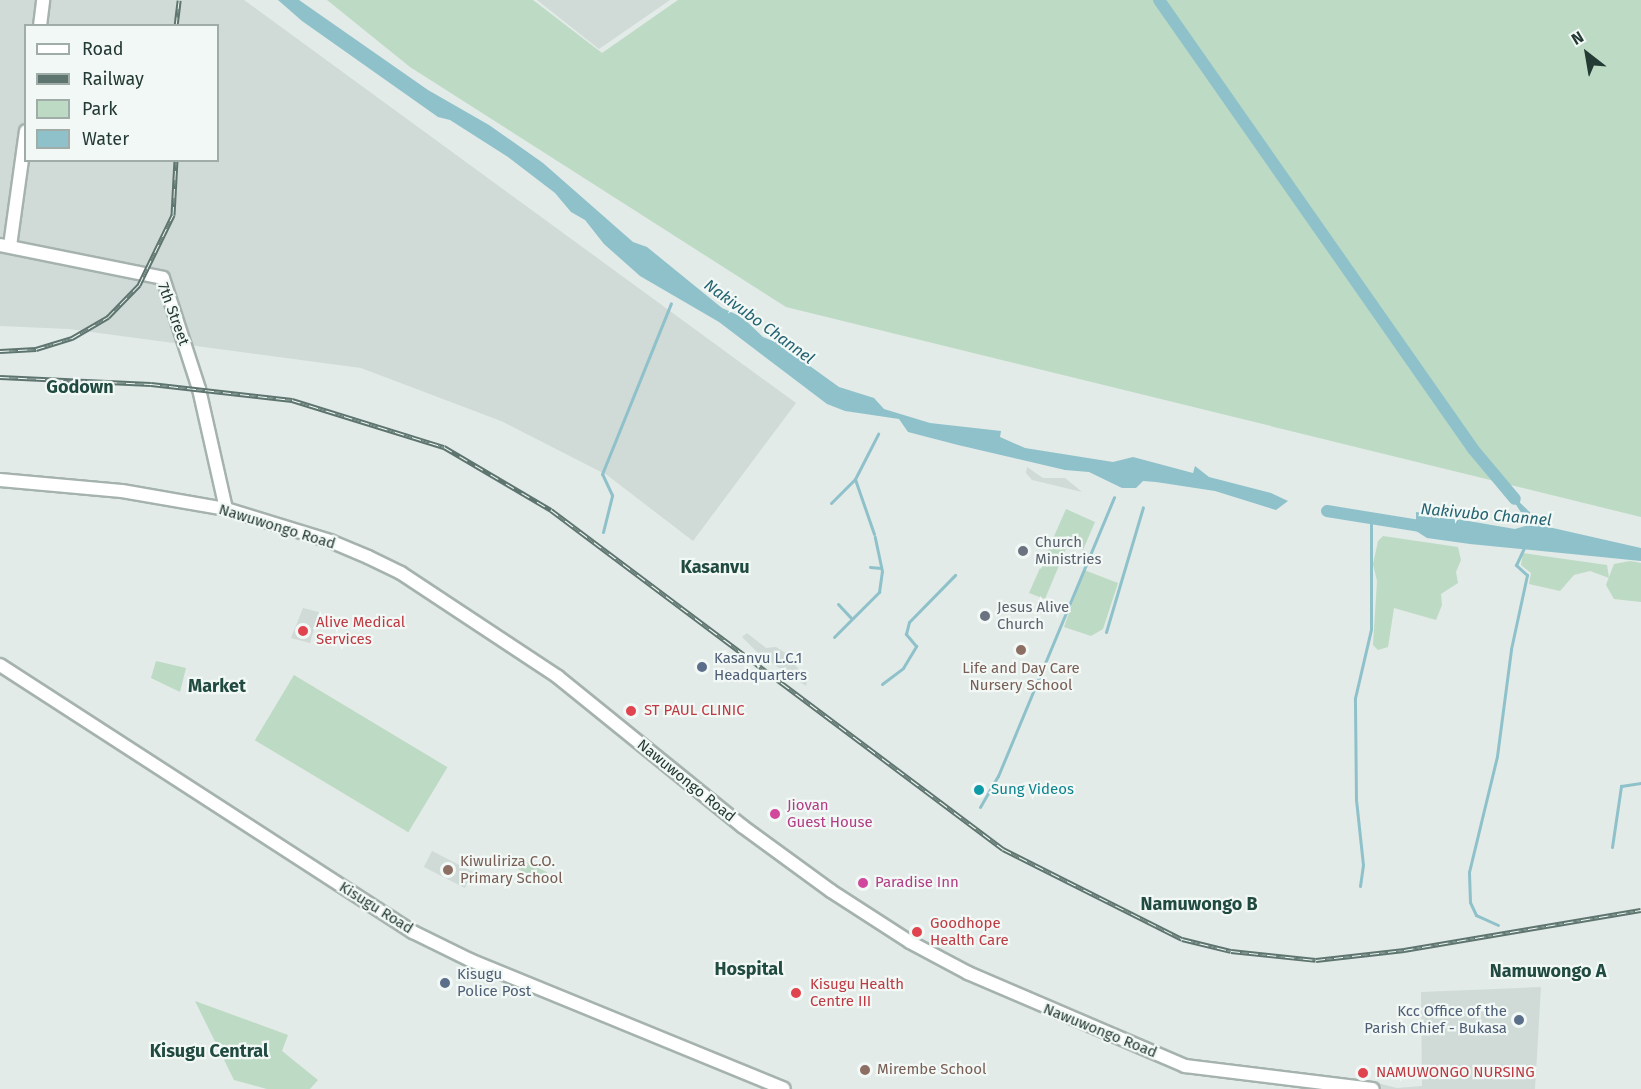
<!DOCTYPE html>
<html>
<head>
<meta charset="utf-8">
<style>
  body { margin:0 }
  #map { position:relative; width:1641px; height:1089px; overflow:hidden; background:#e2ebe7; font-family:"Fira Sans",sans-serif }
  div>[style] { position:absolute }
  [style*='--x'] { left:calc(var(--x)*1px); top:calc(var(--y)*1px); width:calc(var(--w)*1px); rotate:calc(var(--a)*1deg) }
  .built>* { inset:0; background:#d0dad6; transform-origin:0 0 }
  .green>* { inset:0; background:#bddac5; transform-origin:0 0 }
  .water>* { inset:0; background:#8fc1cb }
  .stream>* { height:3px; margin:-1.5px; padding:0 1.5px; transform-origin:1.5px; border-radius:1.5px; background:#8fc1cb }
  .canal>* { height:12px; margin:-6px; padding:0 6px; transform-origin:6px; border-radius:6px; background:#8fc1cb }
  .roads { filter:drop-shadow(2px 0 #a5b2ae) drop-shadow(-2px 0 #a5b2ae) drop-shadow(0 2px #a5b2ae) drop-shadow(0 -2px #a5b2ae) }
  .tertiary>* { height:12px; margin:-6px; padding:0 6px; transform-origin:6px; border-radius:6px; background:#fff }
  .rail>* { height:5px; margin-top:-2.5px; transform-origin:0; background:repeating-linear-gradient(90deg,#f2f8f5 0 9px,#5e756f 0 18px); box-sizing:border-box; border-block:2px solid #5e756f }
  .dots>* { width:16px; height:16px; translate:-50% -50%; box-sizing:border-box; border:3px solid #f2f8f5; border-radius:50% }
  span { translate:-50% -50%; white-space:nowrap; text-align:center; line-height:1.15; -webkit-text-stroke:4.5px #f2f8f5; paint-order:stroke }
  .street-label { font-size:15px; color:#243a34 }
  .worship-label { font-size:15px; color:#5b616d }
  .left { translate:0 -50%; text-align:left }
  .health-label { font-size:15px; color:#be3a42 }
  .service-label { font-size:15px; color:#4e5e75 }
  .right { translate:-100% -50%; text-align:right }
  .education-label { font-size:15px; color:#785e54 }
  .culture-label { font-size:15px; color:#0d838f }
  .hotel-label { font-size:15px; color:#b23c85 }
  .water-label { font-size:16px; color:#236270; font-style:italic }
  .quarter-label { font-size:18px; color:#214a40; font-weight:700 }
  .legend { position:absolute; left:24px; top:24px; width:195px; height:138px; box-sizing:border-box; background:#f2f8f5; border:2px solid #a0aca8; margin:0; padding:8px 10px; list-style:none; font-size:18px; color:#243a34 }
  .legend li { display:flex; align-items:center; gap:12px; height:30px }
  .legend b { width:30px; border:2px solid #a0aca8 }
  .north { position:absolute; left:1557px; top:24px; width:60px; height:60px; -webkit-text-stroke:4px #f2f8f5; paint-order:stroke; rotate:329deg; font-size:16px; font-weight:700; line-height:24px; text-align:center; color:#243a34 }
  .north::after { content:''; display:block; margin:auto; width:21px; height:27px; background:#243a34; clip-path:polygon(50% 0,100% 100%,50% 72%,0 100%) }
</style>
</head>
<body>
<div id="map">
  <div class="built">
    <i style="clip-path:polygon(evenodd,0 0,244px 0,796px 403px,693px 541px,607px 475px,501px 421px,361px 368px,69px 329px,0 326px,0 0,26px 26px,218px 26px,218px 160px,26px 160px,26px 26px)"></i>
    <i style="clip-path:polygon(537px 0,670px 0,599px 49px)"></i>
    <i style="clip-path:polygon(1027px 467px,1043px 478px,1065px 478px,1082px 492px,1032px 480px,1026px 473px)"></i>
    <i style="clip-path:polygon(303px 608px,319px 612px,310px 643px,291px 638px)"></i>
    <i style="clip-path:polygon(747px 633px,766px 648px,776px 647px,787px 654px,807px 680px,806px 686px,760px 655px,742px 637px)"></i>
    <i style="left:432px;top:851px;width:46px;height:18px;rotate:27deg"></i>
    <i style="clip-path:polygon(1541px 987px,1535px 1089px,1370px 1089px,1370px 1081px,1397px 1088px,1422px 1086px,1421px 992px)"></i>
  </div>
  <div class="green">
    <i style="clip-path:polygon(327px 0,533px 0,602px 53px,678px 0,1641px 0,1641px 517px,786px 307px,410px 67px)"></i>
    <i style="clip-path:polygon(1066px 509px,1095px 522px,1083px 550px,1068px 544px,1045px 599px,1029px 593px)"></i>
    <i style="clip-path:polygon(1383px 536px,1458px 547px,1461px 560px,1456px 572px,1458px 583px,1441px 594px,1442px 605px,1436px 620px,1394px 608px,1388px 647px,1378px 650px,1373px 645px,1377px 581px,1373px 564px,1378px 541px)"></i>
    <i style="clip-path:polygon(1523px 553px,1607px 565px,1609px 578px,1590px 571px,1574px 575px,1560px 591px,1529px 584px,1531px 573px,1521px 565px)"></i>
    <i style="clip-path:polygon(1630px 561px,1641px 563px,1641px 602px,1614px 599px,1606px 585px,1614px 564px)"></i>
    <i style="clip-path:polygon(1084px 570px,1118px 583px,1103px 629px,1091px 636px,1064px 627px)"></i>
    <i style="clip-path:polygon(156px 661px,186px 668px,180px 692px,151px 678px)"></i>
    <i style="left:294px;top:675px;width:179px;height:76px;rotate:31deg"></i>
    <i style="left:522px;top:860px;width:28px;height:10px;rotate:26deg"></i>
    <i style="clip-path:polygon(195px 1001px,288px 1035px,282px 1051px,318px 1080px,310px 1089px,267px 1089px,234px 1080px)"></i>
  </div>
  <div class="water">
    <i style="clip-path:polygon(278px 0,299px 0,428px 90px,489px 125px,543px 163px,633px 242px,647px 247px,722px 308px,742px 317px,763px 337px,778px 343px,839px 387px,874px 398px,884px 409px,930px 423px,1001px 431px,1000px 437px,1025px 448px,1113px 462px,1133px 457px,1193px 473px,1195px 466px,1209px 477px,1271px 493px,1288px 501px,1276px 510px,1215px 491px,1156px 482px,1143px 481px,1136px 488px,1122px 488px,1089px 472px,1065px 470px,958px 445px,908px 432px,899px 419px,845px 411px,827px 404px,719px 322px,640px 276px,604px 244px,585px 220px,571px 212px,555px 193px,508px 157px,450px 120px,438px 117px,302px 21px)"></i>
    <i style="clip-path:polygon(1506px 489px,1544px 526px,1641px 548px,1641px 561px,1470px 544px,1427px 538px,1416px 531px,1416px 512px,1515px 529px,1529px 525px)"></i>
  </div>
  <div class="stream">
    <i style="--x:831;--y:503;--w:34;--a:-45"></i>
    <i style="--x:603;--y:532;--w:38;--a:-76"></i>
    <i style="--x:612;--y:495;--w:23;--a:-115"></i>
    <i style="--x:602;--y:474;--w:184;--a:-68"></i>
    <i style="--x:874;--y:534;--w:58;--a:-109.1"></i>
    <i style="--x:855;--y:479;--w:51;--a:-62.9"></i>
    <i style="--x:870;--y:567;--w:11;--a:5"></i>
    <i style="--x:838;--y:604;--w:19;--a:47"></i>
    <i style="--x:1106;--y:632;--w:130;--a:-73.5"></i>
    <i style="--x:834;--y:637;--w:64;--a:-45"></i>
    <i style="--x:879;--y:592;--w:21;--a:-82"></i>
    <i style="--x:882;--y:571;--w:35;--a:-102"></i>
    <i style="--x:882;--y:684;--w:26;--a:-37"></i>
    <i style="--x:903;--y:668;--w:26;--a:-59"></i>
    <i style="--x:916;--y:646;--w:16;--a:-130"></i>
    <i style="--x:906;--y:634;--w:12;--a:-76"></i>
    <i style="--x:909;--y:622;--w:66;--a:-45.6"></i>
    <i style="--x:980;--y:807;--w:36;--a:-60"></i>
    <i style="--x:998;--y:776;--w:302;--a:-67.4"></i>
    <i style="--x:1612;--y:847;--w:62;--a:-81.6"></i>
    <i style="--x:1621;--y:786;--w:20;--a:-9"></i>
    <i style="--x:1360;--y:886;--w:21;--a:-82"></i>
    <i style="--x:1363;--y:865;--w:65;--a:-96.1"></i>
    <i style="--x:1356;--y:800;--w:102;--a:-90.6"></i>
    <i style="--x:1355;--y:698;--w:71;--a:-76.9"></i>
    <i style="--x:1371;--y:629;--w:110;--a:-90"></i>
    <i style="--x:1498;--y:925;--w:24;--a:-156"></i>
    <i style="--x:1476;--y:915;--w:14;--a:-115"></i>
    <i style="--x:1470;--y:902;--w:30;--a:-92"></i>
    <i style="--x:1469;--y:872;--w:119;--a:-76.4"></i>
    <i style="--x:1497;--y:756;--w:108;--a:-82.5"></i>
    <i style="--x:1511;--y:649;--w:76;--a:-77.8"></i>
    <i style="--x:1527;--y:575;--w:15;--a:-138"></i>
    <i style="--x:1516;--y:565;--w:21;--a:-65"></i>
  </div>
  <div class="canal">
    <i style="--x:1159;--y:0;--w:548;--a:55.03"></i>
    <i style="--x:1473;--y:449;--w:65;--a:50"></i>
    <i style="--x:1327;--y:511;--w:106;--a:9.2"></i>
  </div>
  <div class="roads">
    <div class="tertiary">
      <i style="--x:40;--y:26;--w:26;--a:-83"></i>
      <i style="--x:0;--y:245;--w:166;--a:11.4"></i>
      <i style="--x:163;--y:278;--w:117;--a:72"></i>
      <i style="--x:199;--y:389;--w:123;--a:77.3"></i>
      <i style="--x:10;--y:246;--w:116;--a:-82.1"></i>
      <i style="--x:0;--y:480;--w:122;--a:5.2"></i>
      <i style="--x:122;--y:491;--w:106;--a:9.8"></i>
      <i style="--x:226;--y:509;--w:109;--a:17.1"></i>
      <i style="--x:330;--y:541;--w:41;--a:22.8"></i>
      <i style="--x:368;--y:557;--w:37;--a:26"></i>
      <i style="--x:401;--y:573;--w:188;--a:33.5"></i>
      <i style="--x:558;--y:677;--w:237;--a:39"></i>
      <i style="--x:742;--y:826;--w:110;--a:36.1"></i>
      <i style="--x:831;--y:891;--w:94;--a:32.8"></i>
      <i style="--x:910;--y:942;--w:66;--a:28.1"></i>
      <i style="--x:968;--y:973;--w:236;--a:23.2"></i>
      <i style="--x:1185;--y:1066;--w:189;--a:7"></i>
      <i style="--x:0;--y:665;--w:492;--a:32.9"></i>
      <i style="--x:413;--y:932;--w:64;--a:26.2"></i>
      <i style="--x:470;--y:960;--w:339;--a:22.3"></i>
    </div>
  </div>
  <div class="rail">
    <i style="--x:176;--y:26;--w:26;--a:-83"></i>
    <i style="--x:0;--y:351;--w:36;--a:-3"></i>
    <i style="--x:36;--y:349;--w:38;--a:-17"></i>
    <i style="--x:72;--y:338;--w:42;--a:-30.3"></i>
    <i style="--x:108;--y:317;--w:45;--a:-45.9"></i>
    <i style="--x:139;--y:285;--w:78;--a:-64.1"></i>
    <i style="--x:173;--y:215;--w:55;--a:-86.9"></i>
    <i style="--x:0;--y:377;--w:151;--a:2.7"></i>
    <i style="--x:151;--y:384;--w:142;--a:6.5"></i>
    <i style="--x:292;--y:400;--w:159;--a:17.2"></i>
    <i style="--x:444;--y:447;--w:124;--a:30.5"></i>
    <i style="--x:551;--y:510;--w:565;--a:36.87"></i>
    <i style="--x:1003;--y:849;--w:200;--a:26.7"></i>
    <i style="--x:1182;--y:939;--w:50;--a:13.8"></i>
    <i style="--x:1231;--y:951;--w:85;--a:6"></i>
    <i style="--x:1316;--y:960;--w:89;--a:-6.5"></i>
    <i style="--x:1404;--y:950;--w:240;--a:-9.6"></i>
  </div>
  <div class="dots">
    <i style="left:1023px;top:551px;background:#6b7280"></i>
    <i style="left:985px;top:616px;background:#6b7280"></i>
    <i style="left:303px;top:631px;background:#e0444e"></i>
    <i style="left:1021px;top:650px;background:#8d6e63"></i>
    <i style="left:702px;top:667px;background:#5c6f8a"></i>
    <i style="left:631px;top:711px;background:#e0444e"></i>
    <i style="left:979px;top:790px;background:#0f9aa8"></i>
    <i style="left:775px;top:814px;background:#d1479c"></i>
    <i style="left:448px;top:870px;background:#8d6e63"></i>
    <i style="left:863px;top:883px;background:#d1479c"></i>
    <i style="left:917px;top:932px;background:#e0444e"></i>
    <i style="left:445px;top:983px;background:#5c6f8a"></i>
    <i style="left:796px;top:993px;background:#e0444e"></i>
    <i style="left:1519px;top:1020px;background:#5c6f8a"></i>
    <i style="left:865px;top:1070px;background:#8d6e63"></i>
    <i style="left:1363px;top:1073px;background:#e0444e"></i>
  </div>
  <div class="street-label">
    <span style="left:173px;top:314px;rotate:70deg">7th Street</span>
    <span style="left:277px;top:527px;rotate:17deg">Nawuwongo Road</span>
    <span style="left:686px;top:781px;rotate:39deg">Nawuwongo Road</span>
    <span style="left:376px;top:908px;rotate:32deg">Kisugu Road</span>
    <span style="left:1100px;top:1031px;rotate:22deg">Nawuwongo Road</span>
  </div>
  <div class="worship-label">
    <span class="left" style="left:1035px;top:551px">Church<br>Ministries</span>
    <span class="left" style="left:997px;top:616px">Jesus Alive<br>Church</span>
  </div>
  <div class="health-label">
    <span class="left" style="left:316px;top:631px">Alive Medical<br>Services</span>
    <span class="left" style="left:644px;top:711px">ST PAUL CLINIC</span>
    <span class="left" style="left:930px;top:932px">Goodhope<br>Health Care</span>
    <span class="left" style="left:810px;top:993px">Kisugu Health<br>Centre III</span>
    <span class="left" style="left:1376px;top:1073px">NAMUWONGO NURSING</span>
  </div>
  <div class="service-label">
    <span class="left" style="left:714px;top:667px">Kasanvu L.C.1<br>Headquarters</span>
    <span class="left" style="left:457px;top:983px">Kisugu<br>Police Post</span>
    <span class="right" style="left:1507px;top:1020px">Kcc Office of the<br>Parish Chief - Bukasa</span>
  </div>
  <div class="education-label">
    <span style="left:1021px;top:677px">Life and Day Care<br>Nursery School</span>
    <span class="left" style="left:460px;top:870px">Kiwuliriza C.O.<br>Primary School</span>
    <span class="left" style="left:877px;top:1070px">Mirembe School</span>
  </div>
  <div class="culture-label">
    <span class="left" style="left:991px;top:790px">Sung Videos</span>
  </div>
  <div class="hotel-label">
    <span class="left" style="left:787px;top:814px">Jiovan<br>Guest House</span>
    <span class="left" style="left:875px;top:883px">Paradise Inn</span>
  </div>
  <div class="water-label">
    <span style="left:759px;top:322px;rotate:36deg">Nakivubo Channel</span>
    <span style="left:1486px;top:515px;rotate:5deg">Nakivubo Channel</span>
  </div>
  <div class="quarter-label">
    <span style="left:80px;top:387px">Godown</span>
    <span style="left:715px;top:567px">Kasanvu</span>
    <span style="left:217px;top:686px">Market</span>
    <span style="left:1199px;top:904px">Namuwongo B</span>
    <span style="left:749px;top:969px">Hospital</span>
    <span style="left:1548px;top:971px">Namuwongo A</span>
    <span style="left:209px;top:1051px">Kisugu Central</span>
  </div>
  <ul class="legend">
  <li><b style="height:8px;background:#fff"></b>Road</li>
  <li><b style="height:8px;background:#5e756f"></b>Railway</li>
  <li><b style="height:16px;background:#bddac5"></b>Park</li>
  <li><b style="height:16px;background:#8fc1cb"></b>Water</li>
  </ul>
  <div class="north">N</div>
</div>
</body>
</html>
